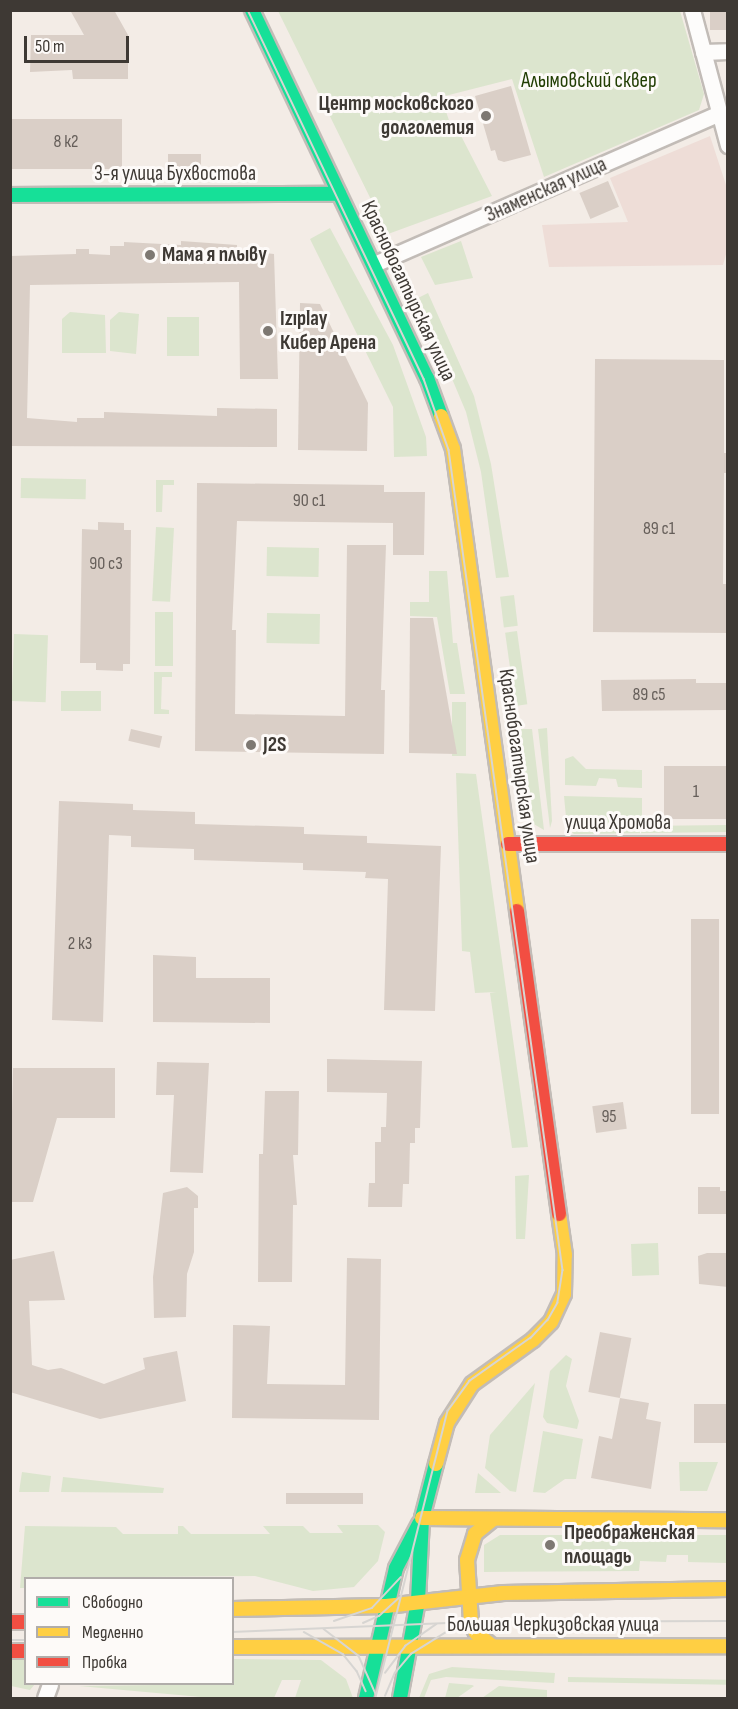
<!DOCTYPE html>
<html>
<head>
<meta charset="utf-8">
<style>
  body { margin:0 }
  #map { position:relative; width:738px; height:1709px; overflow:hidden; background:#f3ece6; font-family:"Sofia Sans Condensed",sans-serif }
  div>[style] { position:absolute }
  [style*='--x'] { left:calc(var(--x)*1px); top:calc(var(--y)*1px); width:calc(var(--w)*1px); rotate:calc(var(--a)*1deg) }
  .industrial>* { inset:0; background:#eeddd7 }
  .green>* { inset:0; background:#dce5ce; transform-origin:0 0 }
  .building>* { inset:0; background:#dacfc7; transform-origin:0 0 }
  .roads { filter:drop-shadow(2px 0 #c2bcb7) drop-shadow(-2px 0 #c2bcb7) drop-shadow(0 2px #c2bcb7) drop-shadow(0 -2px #c2bcb7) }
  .street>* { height:15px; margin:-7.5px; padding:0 7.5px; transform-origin:7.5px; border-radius:7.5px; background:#fdfcfb }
  .fast>* { height:14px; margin:-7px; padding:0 7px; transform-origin:7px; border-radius:7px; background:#16e098 }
  .slow>* { height:14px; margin:-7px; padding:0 7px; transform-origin:7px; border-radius:7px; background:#ffcf43 }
  .jam>* { height:14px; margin:-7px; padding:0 7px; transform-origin:7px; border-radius:7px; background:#f24e42 }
  .tram>* { height:1.5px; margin:-0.75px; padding:0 0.75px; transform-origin:0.75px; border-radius:0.75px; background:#d7d5d2 }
  .dots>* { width:16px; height:16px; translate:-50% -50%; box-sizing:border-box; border:3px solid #fdfaf8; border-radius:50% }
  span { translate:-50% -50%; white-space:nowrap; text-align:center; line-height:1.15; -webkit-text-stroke:6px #fdfaf8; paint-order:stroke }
  .number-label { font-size:18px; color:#655e59 }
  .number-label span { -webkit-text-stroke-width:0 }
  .park-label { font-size:21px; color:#223e04 }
  .poi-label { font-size:21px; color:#3e3934; font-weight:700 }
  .right { translate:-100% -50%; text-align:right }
  .left { translate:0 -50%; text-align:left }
  .street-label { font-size:21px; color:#3e3934 }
  .frame { position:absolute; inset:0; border:12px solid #3e3934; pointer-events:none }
  .legend { position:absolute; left:24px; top:1577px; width:210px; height:108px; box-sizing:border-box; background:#fdfaf8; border:2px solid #b1adaa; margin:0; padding:8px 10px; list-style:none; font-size:18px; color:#3e3934 }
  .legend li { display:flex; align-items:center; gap:12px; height:30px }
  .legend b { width:30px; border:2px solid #b1adaa }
  .scale { position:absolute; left:24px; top:36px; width:105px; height:27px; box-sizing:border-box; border:3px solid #3e3934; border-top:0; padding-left:8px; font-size:18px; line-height:21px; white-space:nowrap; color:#3e3934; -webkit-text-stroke:4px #fdfaf8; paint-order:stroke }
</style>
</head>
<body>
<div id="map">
  <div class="industrial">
    <i style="clip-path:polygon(710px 136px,727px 188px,727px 251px,723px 265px,549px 267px,542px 225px,628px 222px,610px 178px)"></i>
  </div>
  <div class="green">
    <i style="clip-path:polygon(278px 11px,680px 11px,704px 94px,699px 110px,544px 177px,512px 79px,441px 97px,452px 129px,457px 128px,492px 196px,388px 234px)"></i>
    <i style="clip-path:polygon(330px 228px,393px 345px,426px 437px,427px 456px,394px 457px,393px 407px,310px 239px)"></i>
    <i style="clip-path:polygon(461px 241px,473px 278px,435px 285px,421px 257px)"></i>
    <i style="clip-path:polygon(428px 293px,474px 396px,491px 464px,509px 577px,496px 578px,481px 472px,466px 412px,418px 298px)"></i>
    <i style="clip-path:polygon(70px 312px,105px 315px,106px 353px,62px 353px,62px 319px)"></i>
    <i style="clip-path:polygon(119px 312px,139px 314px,136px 354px,110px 351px,110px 320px)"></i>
    <i style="left:167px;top:317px;width:32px;height:39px"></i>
    <i style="left:21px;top:478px;width:65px;height:20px;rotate:1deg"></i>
    <i style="clip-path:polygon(156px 480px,174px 480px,174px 485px,163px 485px,162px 512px,156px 512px)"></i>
    <i style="left:156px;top:527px;width:18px;height:74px;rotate:3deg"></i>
    <i style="left:267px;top:547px;width:52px;height:29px;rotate:1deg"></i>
    <i style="clip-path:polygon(429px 571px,447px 571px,453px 643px,457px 643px,465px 694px,450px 694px,437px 617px,410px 616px,410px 602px,429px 602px)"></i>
    <i style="left:514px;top:595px;width:31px;height:14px;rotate:83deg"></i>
    <i style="left:155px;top:612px;width:18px;height:54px"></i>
    <i style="left:267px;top:613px;width:53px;height:30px;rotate:1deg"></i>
    <i style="left:517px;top:631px;width:74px;height:12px;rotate:82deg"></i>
    <i style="left:14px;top:634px;width:34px;height:67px;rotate:2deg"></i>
    <i style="clip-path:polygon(154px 672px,172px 672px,172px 677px,162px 677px,161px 709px,169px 710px,169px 714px,154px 714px)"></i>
    <i style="left:61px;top:691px;width:40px;height:20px"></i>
    <i style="left:452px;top:702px;width:14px;height:54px"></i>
    <i style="clip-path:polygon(547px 728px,552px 821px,550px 828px,538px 729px)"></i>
    <i style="clip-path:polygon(518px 729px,532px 729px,544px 830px,532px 823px)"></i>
    <i style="clip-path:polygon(573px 756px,586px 769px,642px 770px,642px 788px,618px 787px,616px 779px,599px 778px,596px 786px,565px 785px,565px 759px)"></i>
    <i style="clip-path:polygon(456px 773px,476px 774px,528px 1147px,512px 1148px,490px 993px,496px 992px,475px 993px,470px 952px,462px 951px)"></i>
    <i style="clip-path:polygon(564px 796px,642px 798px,642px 826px,727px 825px,727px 832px,574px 834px,567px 828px)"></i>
    <i style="clip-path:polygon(529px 1175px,525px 1239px,516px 1239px,515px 1176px)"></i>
    <i style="left:658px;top:1243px;width:32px;height:27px;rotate:88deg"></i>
    <i style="clip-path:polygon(566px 1355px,572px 1359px,566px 1386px,579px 1421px,577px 1429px,547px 1423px,543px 1417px,550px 1371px)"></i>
    <i style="clip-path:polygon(535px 1383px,516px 1492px,510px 1491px,485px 1468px,490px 1435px)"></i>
    <i style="clip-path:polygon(543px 1431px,583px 1439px,576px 1479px,565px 1479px,545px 1493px,533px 1492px)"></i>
    <i style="clip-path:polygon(679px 1462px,718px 1462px,707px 1491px,680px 1491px)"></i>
    <i style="clip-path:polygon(22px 1472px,51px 1476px,49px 1492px,19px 1492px)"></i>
    <i style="clip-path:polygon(478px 1473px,501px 1493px,475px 1493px)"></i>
    <i style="clip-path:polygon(63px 1477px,164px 1488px,163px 1493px,61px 1492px)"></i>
    <i style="clip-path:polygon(337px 1525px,378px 1525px,385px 1532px,378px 1561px,354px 1587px,313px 1591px,255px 1576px,26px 1578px,25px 1588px,20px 1588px,25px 1526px,116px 1527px,123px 1534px,178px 1534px,178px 1526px,183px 1526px,191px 1534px,270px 1534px,263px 1526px,303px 1526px,310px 1533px,343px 1533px)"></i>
    <i style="clip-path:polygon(500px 1535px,727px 1535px,727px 1566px,727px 1563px,688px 1562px,688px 1555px,667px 1555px,666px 1562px,640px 1561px,639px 1571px,484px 1572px,484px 1545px)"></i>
    <i style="clip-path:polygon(10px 1658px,25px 1658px,26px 1684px,35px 1684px,30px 1690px,11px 1686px)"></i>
    <i style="clip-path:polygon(233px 1659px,321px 1660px,346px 1679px,353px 1698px,295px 1698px,301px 1680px,282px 1680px,274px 1698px,212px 1698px,79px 1686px,232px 1684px)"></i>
    <i style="clip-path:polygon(452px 1667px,555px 1673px,554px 1683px,446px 1677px,431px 1680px,424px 1698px,419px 1698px,429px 1674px)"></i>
    <i style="left:568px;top:1677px;width:159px;height:5px;rotate:1deg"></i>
    <i style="clip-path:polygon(449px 1683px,472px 1685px,474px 1686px,457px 1698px,445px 1698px)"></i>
    <i style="clip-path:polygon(499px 1686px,547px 1690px,547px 1698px,482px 1698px)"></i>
  </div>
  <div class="building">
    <i style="clip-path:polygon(70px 10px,114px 10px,128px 35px,128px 79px,73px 79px,72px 70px,30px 72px,31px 35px,84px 35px)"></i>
    <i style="left:710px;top:10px;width:18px;height:20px"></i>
    <i style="clip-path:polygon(511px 86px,531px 155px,504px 162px,498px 160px,495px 150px,491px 151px,475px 96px)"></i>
    <i style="left:10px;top:119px;width:112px;height:50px"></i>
    <i style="left:168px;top:154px;width:33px;height:25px"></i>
    <i style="left:608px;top:181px;width:28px;height:31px;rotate:67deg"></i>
    <i style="clip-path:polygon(181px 241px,237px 245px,237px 250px,274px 254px,278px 379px,240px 379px,239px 282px,30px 285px,27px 418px,77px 422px,77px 418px,104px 418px,104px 412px,217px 416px,217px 408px,277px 409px,277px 447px,10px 446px,10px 256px,76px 254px,76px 249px,89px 249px,89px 254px,110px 255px,110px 246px,124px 246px,124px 242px,181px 245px)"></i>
    <i style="clip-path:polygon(300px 303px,320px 304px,368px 403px,367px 451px,298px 450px)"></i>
    <i style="clip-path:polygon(595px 359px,724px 360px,724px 453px,728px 453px,728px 473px,724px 473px,723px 584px,728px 584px,728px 633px,593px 632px)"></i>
    <i style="clip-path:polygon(197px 483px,384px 485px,384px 492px,425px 492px,424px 555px,393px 555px,393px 523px,237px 521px,232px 630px,236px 630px,235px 714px,345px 716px,347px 545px,386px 545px,381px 690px,385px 690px,384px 754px,195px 751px)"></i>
    <i style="clip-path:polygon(98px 522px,124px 523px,124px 530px,131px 530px,130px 664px,123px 664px,123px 671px,96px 670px,96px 663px,80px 663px,82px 529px,98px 530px)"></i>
    <i style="clip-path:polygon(410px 618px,433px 618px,457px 754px,409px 753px)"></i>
    <i style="clip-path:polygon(696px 679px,696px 683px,728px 683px,728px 710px,602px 711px,601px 680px)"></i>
    <i style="left:131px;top:729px;width:32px;height:12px;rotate:13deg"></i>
    <i style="left:664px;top:766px;width:64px;height:53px"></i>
    <i style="clip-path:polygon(59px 801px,133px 804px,133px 810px,195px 812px,195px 824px,304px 827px,304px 834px,367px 836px,367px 843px,441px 846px,435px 1011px,384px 1010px,388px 879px,365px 878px,366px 872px,303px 870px,303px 863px,194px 860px,194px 849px,131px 847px,131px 836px,109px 835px,103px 1022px,52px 1020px)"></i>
    <i style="left:691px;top:919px;width:28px;height:195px"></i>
    <i style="clip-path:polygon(153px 955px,196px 957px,196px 978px,270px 978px,270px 1023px,153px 1022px)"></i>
    <i style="clip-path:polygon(327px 1059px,422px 1061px,420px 1128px,415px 1128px,415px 1143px,410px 1143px,409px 1184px,403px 1184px,402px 1207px,368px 1207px,369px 1183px,375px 1183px,375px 1142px,381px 1142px,381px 1127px,386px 1127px,387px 1093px,327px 1092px)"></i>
    <i style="clip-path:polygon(157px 1062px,209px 1063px,203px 1173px,170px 1172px,174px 1095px,156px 1095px)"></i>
    <i style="clip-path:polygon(13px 1068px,115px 1068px,115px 1118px,57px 1118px,33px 1202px,10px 1202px)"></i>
    <i style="clip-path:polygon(265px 1091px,299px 1091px,298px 1155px,293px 1155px,297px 1205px,293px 1205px,292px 1282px,258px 1282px,259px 1154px,263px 1154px)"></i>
    <i style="left:623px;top:1102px;width:27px;height:31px;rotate:82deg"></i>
    <i style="clip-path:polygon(187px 1187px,198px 1196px,198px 1208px,194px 1208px,194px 1252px,187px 1274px,186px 1317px,154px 1318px,153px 1277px,163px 1193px)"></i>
    <i style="clip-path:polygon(698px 1187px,720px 1187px,720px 1191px,728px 1191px,728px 1214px,698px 1214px)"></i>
    <i style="clip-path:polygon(54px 1251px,65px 1300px,29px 1301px,32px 1365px,48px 1370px,61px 1368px,104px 1384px,145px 1369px,143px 1358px,177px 1351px,186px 1401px,100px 1419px,10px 1392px,10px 1260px)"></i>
    <i style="clip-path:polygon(707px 1253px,728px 1253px,728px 1287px,699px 1284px,698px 1256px)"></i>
    <i style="clip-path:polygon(347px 1258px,381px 1259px,379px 1420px,232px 1418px,233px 1325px,270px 1326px,267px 1384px,345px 1385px)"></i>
    <i style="left:600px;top:1332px;width:32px;height:61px;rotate:11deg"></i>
    <i style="clip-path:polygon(620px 1398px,649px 1403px,646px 1419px,661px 1422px,651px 1489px,591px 1478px,599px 1436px,612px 1439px)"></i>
    <i style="left:694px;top:1404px;width:34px;height:39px"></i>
    <i style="left:286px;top:1493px;width:77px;height:11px"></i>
  </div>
  <div class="roads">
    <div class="street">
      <i style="--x:692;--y:10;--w:140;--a:75.1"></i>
      <i style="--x:703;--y:52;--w:25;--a:-2"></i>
      <i style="--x:374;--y:264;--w:375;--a:-23.6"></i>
      <i style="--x:45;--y:1698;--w:15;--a:-70"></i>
    </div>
    <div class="fast">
      <i style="--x:252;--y:10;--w:407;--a:64.6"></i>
      <i style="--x:427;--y:378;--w:40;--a:69.8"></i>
      <i style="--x:10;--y:195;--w:329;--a:-0.2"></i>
      <i style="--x:366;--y:1698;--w:133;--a:-77"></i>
      <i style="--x:396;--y:1568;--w:50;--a:-62.4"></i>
      <i style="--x:400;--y:1698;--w:99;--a:-79.5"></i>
      <i style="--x:418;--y:1601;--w:83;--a:-87.2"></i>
      <i style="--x:422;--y:1518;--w:56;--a:-75.5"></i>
    </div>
    <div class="slow">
      <i style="--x:441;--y:416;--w:35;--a:70"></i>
      <i style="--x:453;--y:449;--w:466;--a:82.1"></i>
      <i style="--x:436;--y:1464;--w:42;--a:-75"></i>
      <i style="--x:447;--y:1423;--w:46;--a:-57.3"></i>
      <i style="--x:472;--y:1384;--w:75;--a:-35.8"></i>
      <i style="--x:533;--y:1340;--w:25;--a:-45"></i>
      <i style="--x:551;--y:1322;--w:31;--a:-65"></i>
      <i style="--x:564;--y:1294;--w:39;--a:-89"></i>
      <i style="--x:565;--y:1255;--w:41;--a:-98.3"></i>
      <i style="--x:422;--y:1518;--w:306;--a:0.4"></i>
      <i style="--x:492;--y:1520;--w:22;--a:141"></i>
      <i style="--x:475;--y:1534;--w:27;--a:107"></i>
      <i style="--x:467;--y:1560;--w:62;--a:86.3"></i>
      <i style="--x:471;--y:1622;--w:12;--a:66"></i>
      <i style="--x:476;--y:1633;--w:21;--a:39"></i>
      <i style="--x:232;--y:1609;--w:154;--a:-1.1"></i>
      <i style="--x:386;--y:1606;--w:118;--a:-6.3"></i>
      <i style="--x:503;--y:1593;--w:225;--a:-1"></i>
      <i style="--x:232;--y:1647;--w:496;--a:-0.1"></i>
    </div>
    <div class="jam">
      <i style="--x:508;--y:844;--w:220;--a:0"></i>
      <i style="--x:517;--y:911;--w:306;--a:82.1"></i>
      <i style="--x:10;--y:1622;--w:16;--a:0"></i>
      <i style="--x:10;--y:1651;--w:16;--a:0"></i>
    </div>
  </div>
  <div class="tram">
    <i style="--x:248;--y:10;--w:409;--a:64.5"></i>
    <i style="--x:424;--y:379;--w:75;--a:70.6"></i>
    <i style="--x:449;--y:450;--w:828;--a:82.09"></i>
    <i style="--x:563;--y:1270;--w:33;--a:99"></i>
    <i style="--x:558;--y:1303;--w:20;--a:120"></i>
    <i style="--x:548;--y:1320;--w:25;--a:133"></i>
    <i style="--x:531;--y:1338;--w:75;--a:144.8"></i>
    <i style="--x:470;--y:1381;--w:37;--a:126"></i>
    <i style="--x:448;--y:1411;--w:296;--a:104.1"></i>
    <i style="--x:334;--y:1621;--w:40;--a:-18.9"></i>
    <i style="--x:372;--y:1608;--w:42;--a:-46.9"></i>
    <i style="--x:363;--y:1623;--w:17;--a:-24"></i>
    <i style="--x:379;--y:1616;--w:27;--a:-42"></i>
    <i style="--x:324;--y:1629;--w:44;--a:37.6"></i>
    <i style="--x:359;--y:1656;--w:42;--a:65.9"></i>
    <i style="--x:232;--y:1632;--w:239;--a:-2.4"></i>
    <i style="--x:471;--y:1622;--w:257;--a:-0.2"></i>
    <i style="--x:304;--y:1632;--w:45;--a:29.4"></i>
    <i style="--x:343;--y:1654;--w:22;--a:51"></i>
    <i style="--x:357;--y:1671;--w:22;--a:66"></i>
    <i style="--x:10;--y:1640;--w:16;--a:0"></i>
    <i style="--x:385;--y:1673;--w:34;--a:-53"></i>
    <i style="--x:405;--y:1646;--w:38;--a:-35"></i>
    <i style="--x:385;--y:1696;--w:25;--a:-67"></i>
    <i style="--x:395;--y:1673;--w:25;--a:-50"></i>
    <i style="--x:411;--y:1654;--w:53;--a:-31.9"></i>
  </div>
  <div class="dots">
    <i style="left:486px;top:116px;background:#7d7872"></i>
    <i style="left:150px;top:255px;background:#7d7872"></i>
    <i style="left:268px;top:331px;background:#7d7872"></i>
    <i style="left:251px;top:745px;background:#7d7872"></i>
    <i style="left:550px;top:1545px;background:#7d7872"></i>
  </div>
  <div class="number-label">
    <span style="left:66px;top:142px">8 к2</span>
    <span style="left:309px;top:501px">90 с1</span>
    <span style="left:659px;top:529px">89 с1</span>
    <span style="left:106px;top:564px">90 с3</span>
    <span style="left:649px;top:695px">89 с5</span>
    <span style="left:696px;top:792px">1</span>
    <span style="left:80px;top:944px">2 к3</span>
    <span style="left:609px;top:1117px">95</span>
  </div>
  <div class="park-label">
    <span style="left:589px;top:81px">Алымовский сквер</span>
  </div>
  <div class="poi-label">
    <span class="right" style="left:474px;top:116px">Центр московского<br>долголетия</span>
    <span class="left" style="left:162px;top:255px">Мама я плыву</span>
    <span class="left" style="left:280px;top:331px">Izıplay<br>Кибер Арена</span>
    <span class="left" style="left:263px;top:745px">J2S</span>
    <span class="left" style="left:564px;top:1545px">Преображенская<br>площадь</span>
  </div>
  <div class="street-label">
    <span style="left:175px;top:174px">3-я улица Бухвостова</span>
    <span style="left:546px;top:190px;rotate:-24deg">Знаменская улица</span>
    <span style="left:408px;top:291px;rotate:65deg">Краснобогатырская улица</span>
    <span style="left:519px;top:766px;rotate:82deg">Краснобогатырская улица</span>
    <span style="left:618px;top:823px">улица Хромова</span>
    <span style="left:553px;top:1625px">Большая Черкизовская улица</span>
  </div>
  <div class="frame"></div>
  <ul class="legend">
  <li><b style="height:8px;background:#16e098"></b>Свободно</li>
  <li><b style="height:8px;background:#ffcf43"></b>Медленно</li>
  <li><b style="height:8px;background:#f24e42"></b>Пробка</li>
  </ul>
  <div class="scale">50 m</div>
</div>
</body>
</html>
